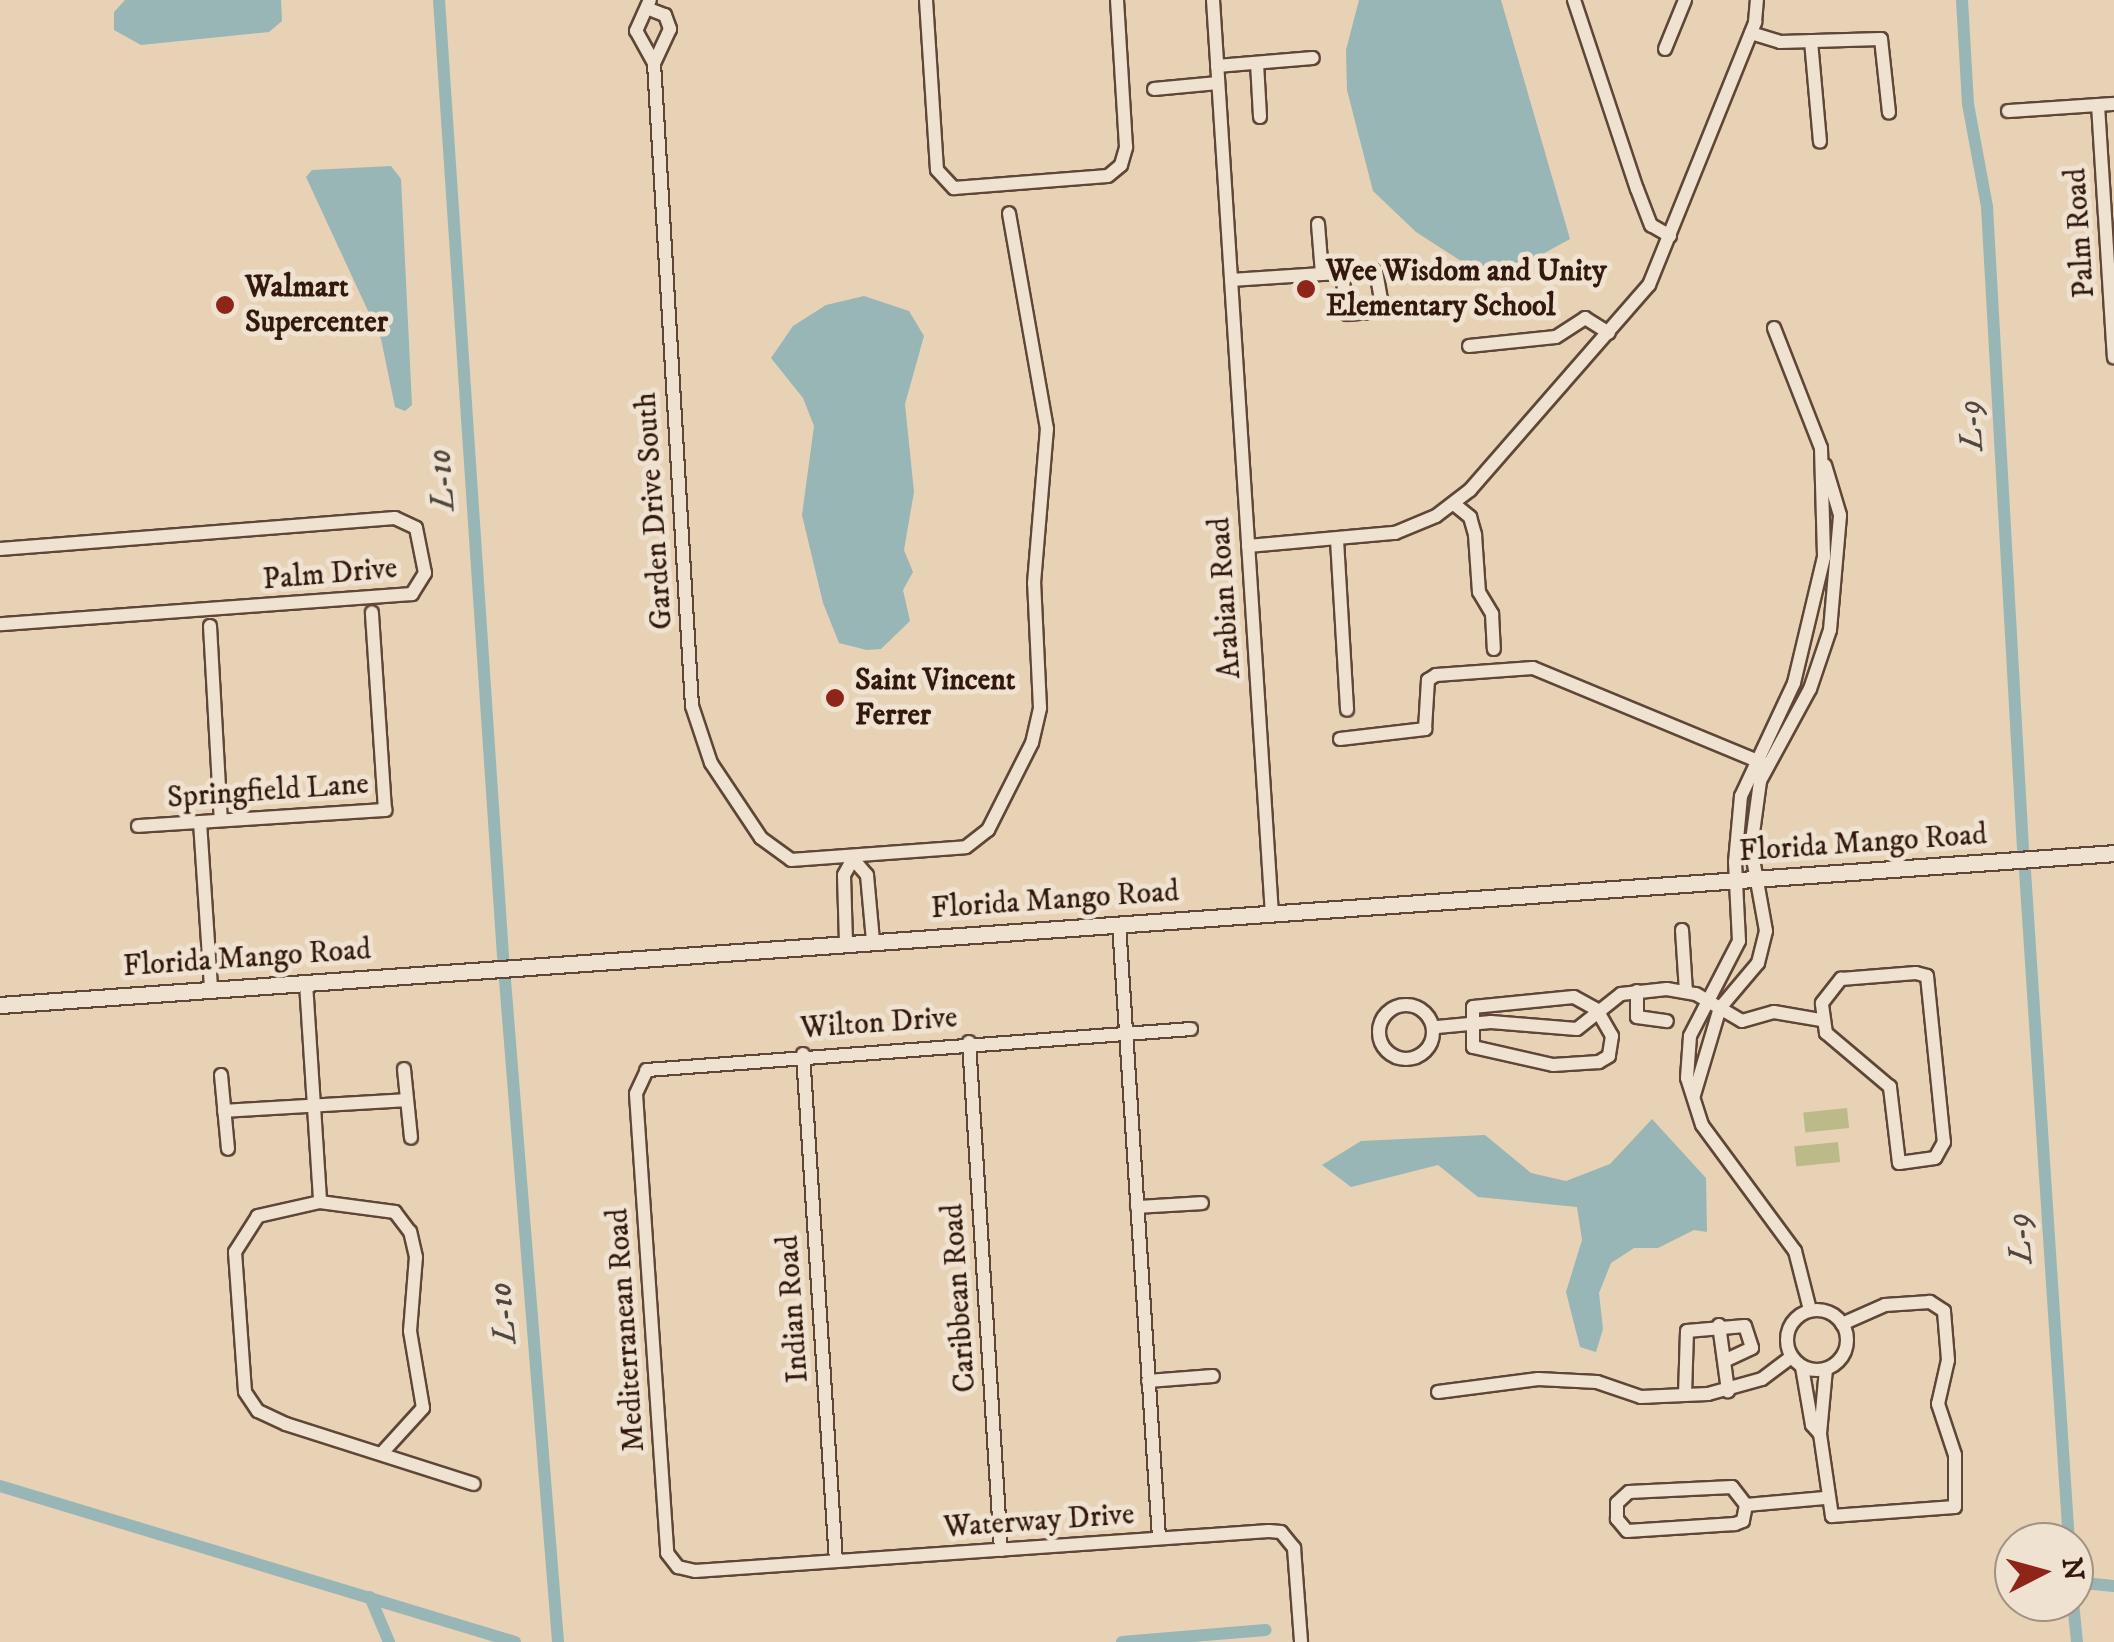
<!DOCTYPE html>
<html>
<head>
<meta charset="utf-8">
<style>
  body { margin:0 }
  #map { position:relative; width:2114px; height:1642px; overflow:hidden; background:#e7d2b6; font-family:"IM FELL DW Pica",serif }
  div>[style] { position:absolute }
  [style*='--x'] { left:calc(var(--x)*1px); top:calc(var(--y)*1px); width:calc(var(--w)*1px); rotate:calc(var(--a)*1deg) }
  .green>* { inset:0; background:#bcba89; transform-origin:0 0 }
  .water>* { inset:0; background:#98b6b5 }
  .canal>* { height:12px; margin:-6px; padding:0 6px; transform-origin:6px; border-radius:6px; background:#98b6b5 }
  .roads { filter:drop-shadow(2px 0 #5f4637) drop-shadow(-2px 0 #5f4637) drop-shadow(0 2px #5f4637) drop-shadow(0 -2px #5f4637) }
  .minor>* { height:12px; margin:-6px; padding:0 6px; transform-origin:6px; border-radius:6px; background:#efe2d0 }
  .minor>.ring { margin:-6px; padding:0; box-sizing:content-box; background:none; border:12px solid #efe2d0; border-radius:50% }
  .tertiary>* { height:15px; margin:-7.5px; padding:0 7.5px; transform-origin:7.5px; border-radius:7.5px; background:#efe2d0 }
  .dots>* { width:28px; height:28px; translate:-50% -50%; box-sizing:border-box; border:5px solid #efe2d0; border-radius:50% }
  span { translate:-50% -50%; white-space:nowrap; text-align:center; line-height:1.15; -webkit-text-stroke:10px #efe2d0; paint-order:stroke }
  .street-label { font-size:30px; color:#32180d }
  .poi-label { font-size:30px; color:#32180d; font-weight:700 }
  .left { translate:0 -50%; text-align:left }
  .water-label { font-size:32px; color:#51473f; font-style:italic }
  .north { position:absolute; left:1994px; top:1522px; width:100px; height:100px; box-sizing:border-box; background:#efe2d0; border:2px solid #a39182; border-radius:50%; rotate:84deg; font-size:28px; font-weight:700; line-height:40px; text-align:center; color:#32180d }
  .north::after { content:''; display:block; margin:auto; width:35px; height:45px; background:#8f2418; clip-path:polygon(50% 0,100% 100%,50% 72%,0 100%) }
</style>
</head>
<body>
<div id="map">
  <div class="green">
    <i style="left:1847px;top:1108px;width:20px;height:44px;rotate:84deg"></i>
    <i style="left:1838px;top:1142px;width:20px;height:44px;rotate:84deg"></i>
  </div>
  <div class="water">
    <i style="clip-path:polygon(125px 0,281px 0,282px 21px,269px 32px,141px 45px,114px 30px,114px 12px)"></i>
    <i style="clip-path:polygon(1359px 0,1501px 0,1570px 239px,1508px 273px,1478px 272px,1416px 232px,1373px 191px,1347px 90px,1346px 50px)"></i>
    <i style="clip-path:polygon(391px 166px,401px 179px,412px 405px,405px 411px,395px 407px,381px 339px,306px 177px,312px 170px)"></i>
    <i style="clip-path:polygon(864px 296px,909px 311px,924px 336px,905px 404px,914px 492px,904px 550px,913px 572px,903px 590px,910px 621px,881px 649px,867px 650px,839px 643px,823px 603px,802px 515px,814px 426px,803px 398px,771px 358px,793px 326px,826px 305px)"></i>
    <i style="clip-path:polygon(1652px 1119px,1706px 1178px,1707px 1232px,1694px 1230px,1658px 1248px,1634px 1248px,1611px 1263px,1599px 1293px,1603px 1329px,1596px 1352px,1580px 1347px,1566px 1292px,1582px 1240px,1577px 1207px,1478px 1197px,1438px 1165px,1351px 1187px,1322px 1165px,1361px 1141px,1485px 1135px,1531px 1173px,1566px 1181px,1610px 1164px)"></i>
  </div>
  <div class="canal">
    <i style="--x:439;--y:0;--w:959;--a:86.17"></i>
    <i style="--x:1962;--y:0;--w:104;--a:86.7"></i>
    <i style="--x:1968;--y:104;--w:105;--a:79.5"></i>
    <i style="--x:1987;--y:207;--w:642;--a:86.79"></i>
    <i style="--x:2025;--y:871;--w:672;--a:86.25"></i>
    <i style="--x:505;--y:980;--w:664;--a:85.42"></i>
    <i style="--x:0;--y:1486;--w:538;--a:16.85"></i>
    <i style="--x:2074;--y:1582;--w:40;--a:5.7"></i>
    <i style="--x:370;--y:1597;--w:49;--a:67.1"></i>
    <i style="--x:2073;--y:1602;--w:40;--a:84.3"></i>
    <i style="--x:1122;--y:1642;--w:144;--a:-4.8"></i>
  </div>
  <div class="roads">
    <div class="minor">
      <i style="--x:926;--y:0;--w:170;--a:86.3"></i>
      <i style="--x:937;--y:170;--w:25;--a:47"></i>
      <i style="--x:954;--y:188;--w:154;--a:-4.5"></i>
      <i style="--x:1108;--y:176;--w:17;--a:-40"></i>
      <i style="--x:1121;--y:165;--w:19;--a:-74"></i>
      <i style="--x:1126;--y:147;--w:147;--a:-93.5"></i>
      <i style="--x:1213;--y:0;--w:916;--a:86.31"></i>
      <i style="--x:1574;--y:0;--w:199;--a:71.6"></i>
      <i style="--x:1637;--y:189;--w:39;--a:69"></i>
      <i style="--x:1651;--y:225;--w:22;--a:30"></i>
      <i style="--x:649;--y:9;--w:17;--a:21"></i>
      <i style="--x:665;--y:15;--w:15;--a:70"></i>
      <i style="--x:670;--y:29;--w:38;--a:115"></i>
      <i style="--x:654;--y:63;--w:37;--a:-119"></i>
      <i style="--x:636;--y:31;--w:34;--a:-66"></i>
      <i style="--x:1751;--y:33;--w:30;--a:17"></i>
      <i style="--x:1780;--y:42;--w:101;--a:-1.7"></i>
      <i style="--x:1881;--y:39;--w:74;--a:83.8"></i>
      <i style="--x:1811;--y:41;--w:101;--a:84.9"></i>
      <i style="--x:1665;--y:49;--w:53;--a:-67.8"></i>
      <i style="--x:654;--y:63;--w:644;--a:86.62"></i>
      <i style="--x:692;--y:706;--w:60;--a:71.6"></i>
      <i style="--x:711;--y:763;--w:90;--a:56.3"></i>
      <i style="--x:761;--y:838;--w:37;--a:36"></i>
      <i style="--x:791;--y:860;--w:175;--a:-4.2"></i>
      <i style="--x:966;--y:847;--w:28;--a:-38"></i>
      <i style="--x:988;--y:830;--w:97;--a:-63.2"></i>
      <i style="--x:1032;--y:743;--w:36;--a:-77"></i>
      <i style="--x:1040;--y:708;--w:125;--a:-92.7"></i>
      <i style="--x:1034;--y:583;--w:155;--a:-85.2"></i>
      <i style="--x:1047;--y:429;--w:219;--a:-100"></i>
      <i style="--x:1257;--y:63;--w:54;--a:86.8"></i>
      <i style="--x:1217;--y:66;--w:96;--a:-4.8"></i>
      <i style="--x:1154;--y:89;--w:64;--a:-5.4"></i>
      <i style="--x:2098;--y:105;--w:253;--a:86.4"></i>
      <i style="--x:2008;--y:111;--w:106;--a:-3.8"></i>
      <i style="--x:1318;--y:224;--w:50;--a:85.4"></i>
      <i style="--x:1231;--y:280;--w:91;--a:-3.8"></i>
      <i style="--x:1322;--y:274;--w:20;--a:-3"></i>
      <i style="--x:1342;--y:273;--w:34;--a:-3"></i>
      <i style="--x:1376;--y:271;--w:41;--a:80.1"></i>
      <i style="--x:1383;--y:311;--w:36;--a:175"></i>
      <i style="--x:1347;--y:314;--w:41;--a:-97"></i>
      <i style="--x:1774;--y:328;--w:129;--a:68.6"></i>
      <i style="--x:1821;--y:448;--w:109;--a:88.4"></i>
      <i style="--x:1824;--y:557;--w:130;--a:103.4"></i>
      <i style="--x:1794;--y:683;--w:125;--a:115.1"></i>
      <i style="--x:1741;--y:796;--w:66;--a:95.2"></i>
      <i style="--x:1735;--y:862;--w:79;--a:87.1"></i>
      <i style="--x:1739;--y:941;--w:107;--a:117.3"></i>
      <i style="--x:1690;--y:1036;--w:42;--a:94.1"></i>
      <i style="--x:1687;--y:1078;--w:49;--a:72.3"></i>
      <i style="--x:1702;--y:1125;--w:157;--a:53.6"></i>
      <i style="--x:1795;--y:1251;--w:61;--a:75.7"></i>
      <i style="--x:1469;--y:346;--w:87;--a:-5.9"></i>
      <i style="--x:1556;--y:337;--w:35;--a:-33"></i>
      <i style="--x:1585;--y:318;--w:28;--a:32"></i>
      <i style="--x:1454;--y:504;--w:21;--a:39"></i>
      <i style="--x:1470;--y:517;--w:19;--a:74"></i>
      <i style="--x:1475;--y:535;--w:57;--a:86"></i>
      <i style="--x:1479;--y:592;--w:26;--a:59"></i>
      <i style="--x:1492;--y:614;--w:35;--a:87"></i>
      <i style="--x:1337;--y:540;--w:170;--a:86.6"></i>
      <i style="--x:1248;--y:546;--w:148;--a:-5.1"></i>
      <i style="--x:1395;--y:533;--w:44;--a:-22.5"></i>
      <i style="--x:1436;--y:516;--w:43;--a:-37.4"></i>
      <i style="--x:1470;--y:490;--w:272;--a:-48.9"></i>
      <i style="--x:1649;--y:285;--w:284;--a:-68"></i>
      <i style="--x:1755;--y:22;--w:22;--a:-85"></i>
      <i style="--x:0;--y:549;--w:396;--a:-4.5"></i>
      <i style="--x:395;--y:518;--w:23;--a:25"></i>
      <i style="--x:416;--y:528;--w:46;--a:78.7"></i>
      <i style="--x:425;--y:573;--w:25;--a:122"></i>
      <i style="--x:412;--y:594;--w:413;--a:175.8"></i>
      <i style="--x:210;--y:626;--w:194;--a:86.8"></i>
      <i style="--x:1340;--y:739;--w:86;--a:-6.7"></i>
      <i style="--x:1425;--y:729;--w:49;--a:-86.5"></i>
      <i style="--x:1428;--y:680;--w:9;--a:-32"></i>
      <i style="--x:1436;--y:675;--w:97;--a:-4.1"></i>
      <i style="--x:1533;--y:668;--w:248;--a:22.5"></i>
      <i style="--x:200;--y:822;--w:167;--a:86.2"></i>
      <i style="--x:138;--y:826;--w:248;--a:-3.7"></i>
      <i style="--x:385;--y:810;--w:198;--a:-93.8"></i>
      <i style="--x:853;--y:859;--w:21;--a:49"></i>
      <i style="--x:867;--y:875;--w:66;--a:84.8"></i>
      <i style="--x:1119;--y:924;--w:615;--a:86.27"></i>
      <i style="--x:1682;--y:930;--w:62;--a:86.3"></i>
      <i style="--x:846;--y:943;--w:68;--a:-91.7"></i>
      <i style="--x:844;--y:875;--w:18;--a:-61"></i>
      <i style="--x:1916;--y:973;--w:11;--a:15"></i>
      <i style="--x:1927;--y:976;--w:167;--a:84.2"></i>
      <i style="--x:1944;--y:1142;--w:18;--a:119"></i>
      <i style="--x:1935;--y:1158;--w:36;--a:172"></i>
      <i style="--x:1899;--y:1163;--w:77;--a:-96.8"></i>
      <i style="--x:1890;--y:1087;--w:84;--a:-139.8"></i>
      <i style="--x:1826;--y:1033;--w:30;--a:-98"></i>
      <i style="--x:1822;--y:1003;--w:31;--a:-52"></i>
      <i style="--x:1841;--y:979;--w:75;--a:-4.6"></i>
      <i style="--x:306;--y:983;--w:219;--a:86.3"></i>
      <i style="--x:1637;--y:991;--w:26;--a:90"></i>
      <i style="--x:1637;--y:1017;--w:30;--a:8"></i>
      <i style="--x:1574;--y:997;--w:26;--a:29"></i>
      <i style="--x:1597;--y:1010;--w:30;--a:60"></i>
      <i style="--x:1612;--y:1036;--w:20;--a:99"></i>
      <i style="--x:1609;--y:1056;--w:12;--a:149"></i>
      <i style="--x:1599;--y:1062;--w:46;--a:176.3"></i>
      <i style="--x:1553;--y:1065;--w:82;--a:-167.3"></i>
      <i style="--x:1473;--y:1047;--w:40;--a:-90"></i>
      <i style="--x:1473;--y:1007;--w:101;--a:-5.7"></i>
      <i class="ring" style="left:1379px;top:1005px;width:42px;height:42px"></i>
      <i style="--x:1437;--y:1027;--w:54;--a:-5.3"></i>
      <i style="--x:1491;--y:1022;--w:86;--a:4.7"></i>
      <i style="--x:1577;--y:1029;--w:56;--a:-38.5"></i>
      <i style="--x:1621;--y:994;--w:46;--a:-6.2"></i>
      <i style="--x:1667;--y:989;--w:29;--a:10"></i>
      <i style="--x:1696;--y:994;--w:53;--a:30.4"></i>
      <i style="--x:1742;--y:1021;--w:33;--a:-16"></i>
      <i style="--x:1774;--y:1012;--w:48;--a:9.7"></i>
      <i style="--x:1191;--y:1029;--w:546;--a:175.69"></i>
      <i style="--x:647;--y:1070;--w:26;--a:115"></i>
      <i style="--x:636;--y:1094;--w:460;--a:86.1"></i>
      <i style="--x:667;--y:1553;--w:18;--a:52"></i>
      <i style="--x:678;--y:1567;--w:17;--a:13"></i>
      <i style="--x:695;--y:1571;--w:575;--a:-3.99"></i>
      <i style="--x:1269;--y:1531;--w:12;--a:5"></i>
      <i style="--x:1281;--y:1532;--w:21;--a:51"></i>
      <i style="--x:1294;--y:1548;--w:94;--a:85.7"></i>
      <i style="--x:969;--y:1042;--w:509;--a:86.4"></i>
      <i style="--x:803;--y:1054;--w:508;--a:86.28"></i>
      <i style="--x:404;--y:1069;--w:69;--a:84.2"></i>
      <i style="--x:221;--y:1075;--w:74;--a:84.6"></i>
      <i style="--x:1694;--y:1095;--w:91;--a:-73.4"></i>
      <i style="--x:1720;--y:1008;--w:59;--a:-49.8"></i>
      <i style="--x:1758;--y:963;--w:33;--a:-76"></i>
      <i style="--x:1766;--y:931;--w:84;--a:-100.2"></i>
      <i style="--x:1751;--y:848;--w:68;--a:-82.3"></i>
      <i style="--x:1760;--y:781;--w:105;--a:-61.5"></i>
      <i style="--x:1810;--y:689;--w:62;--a:-71.3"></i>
      <i style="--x:1830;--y:630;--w:115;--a:-85"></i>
      <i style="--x:1840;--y:515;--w:52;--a:-106.7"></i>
      <i style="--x:224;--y:1111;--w:183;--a:-3.4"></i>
      <i style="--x:1137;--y:1207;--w:65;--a:-3.5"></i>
      <i class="ring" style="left:1787px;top:1310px;width:48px;height:48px"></i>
      <i style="--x:1719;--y:1325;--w:67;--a:82.2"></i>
      <i style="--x:1802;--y:1367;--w:59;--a:80.2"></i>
      <i style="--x:1812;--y:1425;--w:12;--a:48"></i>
      <i style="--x:1826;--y:1369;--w:65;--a:95.3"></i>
      <i style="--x:1820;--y:1434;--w:83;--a:81.7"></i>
      <i style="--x:1832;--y:1516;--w:123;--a:-4.2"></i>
      <i style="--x:1955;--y:1507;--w:52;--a:-90"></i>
      <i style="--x:1955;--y:1455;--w:54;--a:-108.4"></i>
      <i style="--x:1938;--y:1404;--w:45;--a:-77.2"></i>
      <i style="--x:1948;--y:1360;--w:49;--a:-94.7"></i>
      <i style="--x:1944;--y:1311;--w:17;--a:-147"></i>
      <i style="--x:1930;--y:1302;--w:45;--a:176.2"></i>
      <i style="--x:1885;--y:1305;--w:47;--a:156.2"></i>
      <i style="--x:1148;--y:1381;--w:65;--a:-4.4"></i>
      <i style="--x:1438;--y:1392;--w:101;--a:-7.4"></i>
      <i style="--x:1538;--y:1379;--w:59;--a:2.9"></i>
      <i style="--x:1597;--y:1382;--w:46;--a:18.8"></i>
      <i style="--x:1641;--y:1397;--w:67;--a:-2.6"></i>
      <i style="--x:1708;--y:1394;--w:56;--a:-15.5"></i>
      <i style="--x:1762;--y:1379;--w:36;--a:-37"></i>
      <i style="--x:1685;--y:1395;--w:64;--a:-88.2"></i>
      <i style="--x:1687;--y:1331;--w:58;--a:-4.9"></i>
      <i style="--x:1745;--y:1326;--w:23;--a:72"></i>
      <i style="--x:1752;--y:1348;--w:29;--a:155"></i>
      <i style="--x:382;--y:1453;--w:61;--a:-47.7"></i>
      <i style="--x:423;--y:1408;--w:78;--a:-99.6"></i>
      <i style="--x:410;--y:1331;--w:74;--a:-85.4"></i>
      <i style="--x:416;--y:1257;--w:26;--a:-103"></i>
      <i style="--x:410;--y:1232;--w:25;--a:-127"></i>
      <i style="--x:395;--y:1212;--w:76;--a:-172.4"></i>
      <i style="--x:320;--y:1202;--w:64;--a:167.3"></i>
      <i style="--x:258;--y:1216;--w:43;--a:122.6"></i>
      <i style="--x:235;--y:1252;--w:140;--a:85.9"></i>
      <i style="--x:245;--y:1392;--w:23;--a:56"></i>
      <i style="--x:258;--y:1411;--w:31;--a:25"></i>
      <i style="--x:286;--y:1424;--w:197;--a:17.7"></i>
      <i style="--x:1732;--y:1487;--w:23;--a:52"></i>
      <i style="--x:1746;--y:1505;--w:16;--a:101"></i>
      <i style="--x:1743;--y:1521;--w:9;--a:159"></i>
      <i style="--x:1735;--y:1524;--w:108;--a:176.3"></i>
      <i style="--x:1627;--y:1531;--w:16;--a:-130"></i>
      <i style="--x:1617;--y:1519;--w:16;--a:-90"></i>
      <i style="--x:1617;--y:1503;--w:16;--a:-43"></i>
      <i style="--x:1629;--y:1492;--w:103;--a:-2.8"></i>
      <i style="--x:1746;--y:1505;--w:79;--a:-5.1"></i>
    </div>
    <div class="tertiary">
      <i style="--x:0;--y:1005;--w:2119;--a:-4.11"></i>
    </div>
  </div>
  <div class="dots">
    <i style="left:1306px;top:289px;background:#8f2418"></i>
    <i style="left:225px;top:305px;background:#8f2418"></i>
    <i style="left:835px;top:698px;background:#8f2418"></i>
  </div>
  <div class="street-label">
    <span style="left:2081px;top:233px;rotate:-94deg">Palm Road</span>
    <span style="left:655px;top:511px;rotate:-94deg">Garden Drive South</span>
    <span style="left:330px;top:575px;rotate:-5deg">Palm Drive</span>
    <span style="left:1226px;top:598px;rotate:-94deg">Arabian Road</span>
    <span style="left:268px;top:792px;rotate:-4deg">Springfield Lane</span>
    <span style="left:1863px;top:844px;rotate:-4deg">Florida Mango Road</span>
    <span style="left:1055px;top:901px;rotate:-4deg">Florida Mango Road</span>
    <span style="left:247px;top:959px;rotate:-4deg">Florida Mango Road</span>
    <span style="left:879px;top:1024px;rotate:-4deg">Wilton Drive</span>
    <span style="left:960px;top:1298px;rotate:-94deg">Caribbean Road</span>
    <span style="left:794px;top:1309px;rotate:-94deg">Indian Road</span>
    <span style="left:627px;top:1330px;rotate:-94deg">Mediterranean Road</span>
    <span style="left:1039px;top:1522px;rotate:-4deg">Waterway Drive</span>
  </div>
  <div class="poi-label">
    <span class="left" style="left:1326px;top:289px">Wee Wisdom and Unity<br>Elementary School</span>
    <span class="left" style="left:245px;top:305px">Walmart<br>Supercenter</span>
    <span class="left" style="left:855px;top:698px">Saint Vincent<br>Ferrer</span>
  </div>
  <div class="water-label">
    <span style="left:1972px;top:425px;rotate:-93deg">L-9</span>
    <span style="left:443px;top:480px;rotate:-94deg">L-10</span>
    <span style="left:2021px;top:1238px;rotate:-94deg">L-9</span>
    <span style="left:504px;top:1313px;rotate:-95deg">L-10</span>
  </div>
  <div class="north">N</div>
</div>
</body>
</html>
